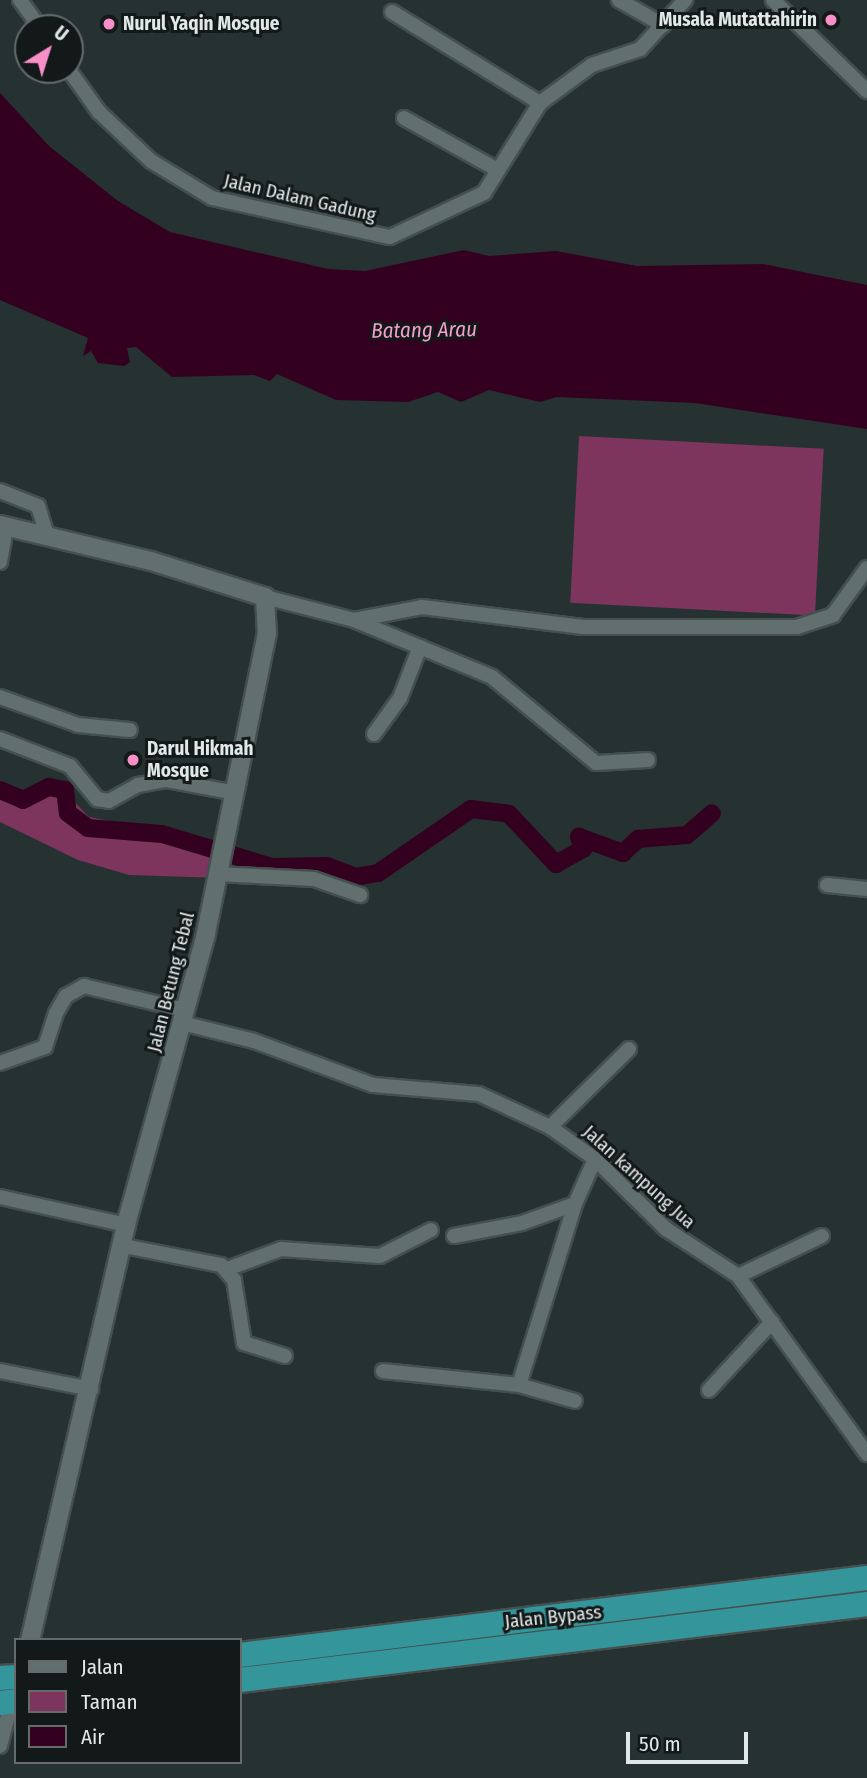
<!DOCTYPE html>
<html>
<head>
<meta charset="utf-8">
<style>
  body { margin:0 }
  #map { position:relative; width:867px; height:1778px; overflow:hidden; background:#263131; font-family:"Fira Sans Condensed",sans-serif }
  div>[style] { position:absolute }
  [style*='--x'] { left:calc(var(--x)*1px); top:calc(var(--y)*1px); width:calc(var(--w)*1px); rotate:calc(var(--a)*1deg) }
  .green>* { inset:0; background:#7d355e; transform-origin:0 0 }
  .water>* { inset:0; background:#330020 }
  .canal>* { height:18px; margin:-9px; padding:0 9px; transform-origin:9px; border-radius:9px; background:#330020 }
  .roads { filter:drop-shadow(2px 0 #454f4f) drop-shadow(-2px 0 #454f4f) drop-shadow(0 2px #454f4f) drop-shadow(0 -2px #454f4f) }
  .minor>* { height:14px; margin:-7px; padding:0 7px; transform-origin:7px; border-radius:7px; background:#626f6f }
  .tertiary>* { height:18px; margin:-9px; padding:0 9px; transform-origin:9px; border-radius:9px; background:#626f6f }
  .trunk>* { height:24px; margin:-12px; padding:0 12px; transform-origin:12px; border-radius:12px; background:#34969b }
  .dots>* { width:19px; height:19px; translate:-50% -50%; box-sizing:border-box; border:4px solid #131818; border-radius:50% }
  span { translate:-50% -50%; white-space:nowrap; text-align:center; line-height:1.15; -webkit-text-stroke:6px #131818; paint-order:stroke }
  .poi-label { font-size:19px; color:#e1e8e8; font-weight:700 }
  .right { translate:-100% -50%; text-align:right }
  .left { translate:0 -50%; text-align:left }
  .street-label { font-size:19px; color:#e1e8e8 }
  .water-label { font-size:21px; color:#f69fcd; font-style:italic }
  .legend { position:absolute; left:14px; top:1638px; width:228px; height:126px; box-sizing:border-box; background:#131818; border:2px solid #656b6b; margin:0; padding:9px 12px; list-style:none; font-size:21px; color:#e1e8e8 }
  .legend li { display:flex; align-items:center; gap:14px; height:35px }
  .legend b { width:35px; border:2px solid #656b6b }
  .north { position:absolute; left:14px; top:14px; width:70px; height:70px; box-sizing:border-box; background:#131818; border:2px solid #656b6b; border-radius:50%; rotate:38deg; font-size:19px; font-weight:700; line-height:28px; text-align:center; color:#e1e8e8 }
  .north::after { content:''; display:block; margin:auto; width:24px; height:32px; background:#f98fc9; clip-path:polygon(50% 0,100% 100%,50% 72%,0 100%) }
  .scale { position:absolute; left:626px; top:1732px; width:122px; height:32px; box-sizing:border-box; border:4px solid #e1e8e8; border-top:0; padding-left:9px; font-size:21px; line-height:24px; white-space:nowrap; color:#e1e8e8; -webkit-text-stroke:5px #131818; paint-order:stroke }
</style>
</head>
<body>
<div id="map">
  <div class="green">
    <i style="left:579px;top:436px;width:245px;height:167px;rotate:3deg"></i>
    <i style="clip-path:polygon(56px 783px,89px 817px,232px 846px,222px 878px,129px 875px,78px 860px,0 822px,0 787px,38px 797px)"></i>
  </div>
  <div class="water">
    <i style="clip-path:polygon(0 93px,49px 146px,118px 201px,170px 232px,328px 269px,365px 271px,464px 250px,489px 256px,556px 251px,637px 266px,763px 264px,867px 285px,867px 429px,695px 403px,557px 397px,540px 402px,489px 390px,461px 402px,438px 392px,408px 402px,336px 400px,277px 374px,270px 381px,254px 375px,172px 377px,136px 347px,127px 348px,130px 362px,124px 366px,98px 363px,91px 351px,83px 356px,88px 338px,0 300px)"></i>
  </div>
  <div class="canal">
    <i style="--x:0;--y:790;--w:25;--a:23"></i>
    <i style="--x:23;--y:800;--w:29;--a:-27"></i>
    <i style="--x:49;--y:787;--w:16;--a:11"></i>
    <i style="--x:65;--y:790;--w:23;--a:83"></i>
    <i style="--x:68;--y:813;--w:25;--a:37"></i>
    <i style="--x:88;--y:828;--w:74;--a:4.6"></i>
    <i style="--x:162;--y:834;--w:115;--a:16.7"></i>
    <i style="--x:272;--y:867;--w:55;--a:-1"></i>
    <i style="--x:327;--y:866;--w:30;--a:21"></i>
    <i style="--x:355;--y:877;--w:23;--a:-10"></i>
    <i style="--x:378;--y:873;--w:113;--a:-34.5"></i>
    <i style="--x:471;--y:809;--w:38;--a:7"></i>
    <i style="--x:509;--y:814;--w:69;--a:46.8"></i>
    <i style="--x:556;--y:864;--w:31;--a:-29"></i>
    <i style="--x:583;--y:849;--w:13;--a:-108"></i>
    <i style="--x:579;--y:837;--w:47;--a:20"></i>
    <i style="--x:623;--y:853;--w:21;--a:-43"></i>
    <i style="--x:638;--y:839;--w:49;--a:-4.7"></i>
    <i style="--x:687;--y:835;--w:33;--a:-41"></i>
  </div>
  <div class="roads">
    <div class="minor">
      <i style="--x:20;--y:0;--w:34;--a:54"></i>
      <i style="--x:619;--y:0;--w:51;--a:29.6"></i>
      <i style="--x:773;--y:0;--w:131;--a:44.1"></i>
      <i style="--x:392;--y:12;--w:174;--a:31.6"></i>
      <i style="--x:69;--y:70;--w:52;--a:54.5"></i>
      <i style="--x:99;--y:112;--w:71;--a:43.3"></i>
      <i style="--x:151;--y:161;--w:71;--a:31.2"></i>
      <i style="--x:212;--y:198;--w:182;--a:12.4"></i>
      <i style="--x:390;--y:237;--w:104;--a:-25.1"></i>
      <i style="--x:484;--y:193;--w:106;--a:-58.1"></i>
      <i style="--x:540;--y:103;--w:64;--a:-36.2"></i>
      <i style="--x:592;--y:65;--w:51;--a:-18.4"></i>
      <i style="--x:640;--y:49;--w:67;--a:-47.4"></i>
      <i style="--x:404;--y:118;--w:107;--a:29"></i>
      <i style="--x:0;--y:491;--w:41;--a:21.5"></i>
      <i style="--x:38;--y:506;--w:31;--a:73"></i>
      <i style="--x:0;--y:562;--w:36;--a:-80"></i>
      <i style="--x:265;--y:597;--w:92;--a:14.5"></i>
      <i style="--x:354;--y:620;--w:149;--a:22.4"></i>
      <i style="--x:492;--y:677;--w:135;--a:39.6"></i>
      <i style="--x:596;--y:763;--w:52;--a:-3.3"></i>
      <i style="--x:354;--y:620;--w:69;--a:-10.8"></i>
      <i style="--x:422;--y:607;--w:162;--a:7.1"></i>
      <i style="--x:583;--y:627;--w:214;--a:0"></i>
      <i style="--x:797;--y:627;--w:38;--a:-18"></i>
      <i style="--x:833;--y:615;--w:58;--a:-54.1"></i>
      <i style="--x:0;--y:697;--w:83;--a:19.7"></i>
      <i style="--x:78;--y:725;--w:52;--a:5.5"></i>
      <i style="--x:374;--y:734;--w:44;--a:-54.2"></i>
      <i style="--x:400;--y:698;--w:55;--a:-68.6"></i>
      <i style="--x:0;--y:739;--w:75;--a:21.1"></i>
      <i style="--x:70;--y:766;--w:43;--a:50.7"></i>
      <i style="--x:97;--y:799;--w:12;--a:9"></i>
      <i style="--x:109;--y:801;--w:33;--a:-29"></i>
      <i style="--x:138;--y:785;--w:29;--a:-10"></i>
      <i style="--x:167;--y:780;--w:64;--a:10.8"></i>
      <i style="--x:217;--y:874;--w:97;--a:3"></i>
      <i style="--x:314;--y:879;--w:49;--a:19.2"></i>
      <i style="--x:827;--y:885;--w:40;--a:5.7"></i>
      <i style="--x:182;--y:1023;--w:74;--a:14"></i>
      <i style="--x:254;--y:1041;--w:127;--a:20.3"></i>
      <i style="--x:373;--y:1085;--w:106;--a:4.9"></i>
      <i style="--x:479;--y:1094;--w:78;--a:24.9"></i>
      <i style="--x:550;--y:1127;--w:55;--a:35.4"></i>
      <i style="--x:595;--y:1159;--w:100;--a:44.6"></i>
      <i style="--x:666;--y:1229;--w:86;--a:33.1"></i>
      <i style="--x:738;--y:1276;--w:220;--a:54.1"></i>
      <i style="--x:0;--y:1063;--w:48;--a:-19.6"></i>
      <i style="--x:45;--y:1047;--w:36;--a:-72"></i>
      <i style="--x:56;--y:1013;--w:20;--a:-60"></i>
      <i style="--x:66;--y:996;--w:21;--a:-29"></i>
      <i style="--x:84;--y:986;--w:104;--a:13.4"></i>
      <i style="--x:550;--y:1127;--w:111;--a:-44.6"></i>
      <i style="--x:0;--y:1197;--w:129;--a:12.5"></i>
      <i style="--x:575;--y:1204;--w:49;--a:-66"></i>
      <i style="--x:454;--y:1236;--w:69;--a:-10.8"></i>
      <i style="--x:522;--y:1223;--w:56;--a:-19.7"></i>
      <i style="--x:575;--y:1204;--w:189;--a:107.2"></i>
      <i style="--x:124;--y:1246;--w:99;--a:11.1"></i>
      <i style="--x:221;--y:1265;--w:20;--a:49"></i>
      <i style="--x:234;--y:1280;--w:64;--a:81"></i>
      <i style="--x:244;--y:1343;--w:43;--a:17.6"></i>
      <i style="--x:227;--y:1269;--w:58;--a:-20.3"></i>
      <i style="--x:281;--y:1249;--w:99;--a:4"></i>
      <i style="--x:380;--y:1256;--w:57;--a:-27"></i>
      <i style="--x:738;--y:1276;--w:93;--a:-25.5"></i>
      <i style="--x:0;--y:1371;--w:93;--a:11.2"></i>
      <i style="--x:383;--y:1371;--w:137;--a:5.9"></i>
      <i style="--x:519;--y:1385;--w:58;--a:15.9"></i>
      <i style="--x:709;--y:1390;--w:93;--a:-47.2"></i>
      <i style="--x:0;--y:1746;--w:47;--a:-75.1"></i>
    </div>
    <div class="tertiary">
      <i style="--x:0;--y:525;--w:155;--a:13.4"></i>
      <i style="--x:151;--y:561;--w:120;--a:17.5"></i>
      <i style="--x:265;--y:597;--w:36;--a:87"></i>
      <i style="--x:267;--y:633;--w:307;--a:101.5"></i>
      <i style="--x:206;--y:934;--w:302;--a:105.4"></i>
      <i style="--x:126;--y:1225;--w:426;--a:103"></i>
    </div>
    <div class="trunk">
      <i style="--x:240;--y:1655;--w:632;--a:-7"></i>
      <i style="--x:0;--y:1678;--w:16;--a:-4"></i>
      <i style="--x:240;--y:1680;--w:632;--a:-6.91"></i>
      <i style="--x:0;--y:1703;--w:16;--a:-7"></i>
    </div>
  </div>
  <div class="dots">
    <i style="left:831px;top:20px;background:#f98fc9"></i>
    <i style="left:109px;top:24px;background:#f98fc9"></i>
    <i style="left:133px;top:760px;background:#f98fc9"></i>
  </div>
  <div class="poi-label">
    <span class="right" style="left:817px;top:20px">Musala Mutattahirin</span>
    <span class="left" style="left:123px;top:24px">Nurul Yaqin Mosque</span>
    <span class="left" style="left:147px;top:760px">Darul Hikmah<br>Mosque</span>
  </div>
  <div class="street-label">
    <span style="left:300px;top:198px;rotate:13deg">Jalan Dalam Gadung</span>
    <span style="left:171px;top:982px;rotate:-76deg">Jalan Betung Tebal</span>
    <span style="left:639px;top:1177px;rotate:42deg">Jalan kampung Jua</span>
    <span style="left:553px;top:1617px;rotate:-6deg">Jalan Bypass</span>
  </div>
  <div class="water-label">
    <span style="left:424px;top:330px;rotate:-1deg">Batang Arau</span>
  </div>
  <ul class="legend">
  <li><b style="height:9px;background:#626f6f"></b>Jalan</li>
  <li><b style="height:19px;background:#7d355e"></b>Taman</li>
  <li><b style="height:19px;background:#330020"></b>Air</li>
  </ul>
  <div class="north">U</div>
  <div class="scale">50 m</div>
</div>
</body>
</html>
